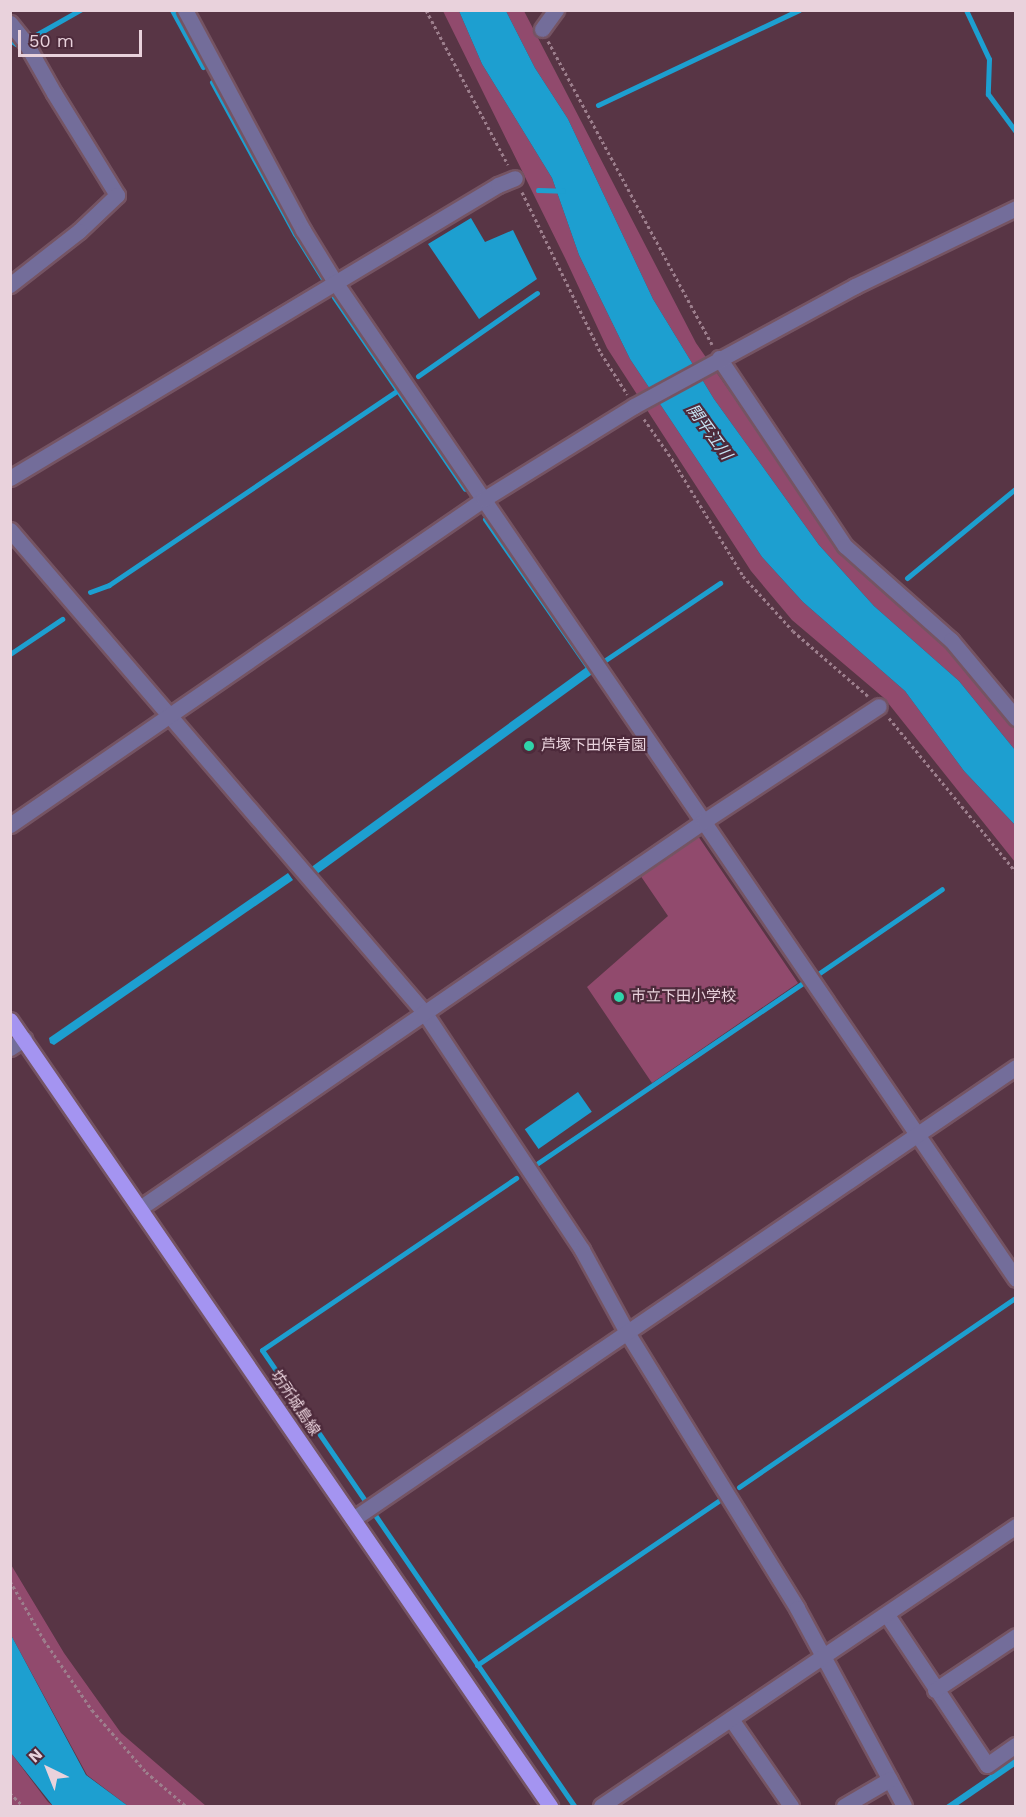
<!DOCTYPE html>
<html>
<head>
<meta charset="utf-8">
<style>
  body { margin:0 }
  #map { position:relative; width:1026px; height:1817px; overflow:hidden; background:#583545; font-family:"Work Sans","Noto Sans JP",sans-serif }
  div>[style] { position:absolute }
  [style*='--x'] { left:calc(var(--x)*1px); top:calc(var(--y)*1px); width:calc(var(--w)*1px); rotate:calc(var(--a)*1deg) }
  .green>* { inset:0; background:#914a6d }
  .water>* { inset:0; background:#1d9fd0; transform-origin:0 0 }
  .stream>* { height:5px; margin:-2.5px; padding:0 2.5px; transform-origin:2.5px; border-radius:2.5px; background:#1d9fd0 }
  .path>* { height:3px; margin-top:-1.5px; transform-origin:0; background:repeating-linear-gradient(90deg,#9d7f8d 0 3px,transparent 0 6px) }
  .roads { filter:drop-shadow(2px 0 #755463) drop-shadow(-2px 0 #755463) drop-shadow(0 2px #755463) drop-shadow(0 -2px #755463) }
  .minor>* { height:15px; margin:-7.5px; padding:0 7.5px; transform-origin:7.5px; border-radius:7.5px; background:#736d9a }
  .major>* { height:15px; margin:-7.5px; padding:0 7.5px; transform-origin:7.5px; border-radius:7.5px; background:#a494f1 }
  .dots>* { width:16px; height:16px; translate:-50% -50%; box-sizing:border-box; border:3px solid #4d2a3b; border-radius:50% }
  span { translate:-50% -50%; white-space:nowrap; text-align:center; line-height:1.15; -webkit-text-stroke:4.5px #4d2a3b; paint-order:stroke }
  .poi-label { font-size:15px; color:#e9d2dc }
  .left { translate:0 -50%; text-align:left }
  .street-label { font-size:15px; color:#e9d2dc }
  .water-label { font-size:16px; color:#c8e6f5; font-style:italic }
  .frame { position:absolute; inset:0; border:12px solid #e9d2dc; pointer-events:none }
  .north { position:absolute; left:18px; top:1739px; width:60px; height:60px; -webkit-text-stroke:4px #4d2a3b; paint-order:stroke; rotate:317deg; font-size:16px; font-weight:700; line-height:24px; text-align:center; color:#e9d2dc }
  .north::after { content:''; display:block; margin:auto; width:21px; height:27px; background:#e9d2dc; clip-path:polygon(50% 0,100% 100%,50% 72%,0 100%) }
  .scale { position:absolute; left:18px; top:30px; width:124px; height:27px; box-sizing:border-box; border:3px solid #e9d2dc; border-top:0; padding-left:8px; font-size:18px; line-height:21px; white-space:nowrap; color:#e9d2dc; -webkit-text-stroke:4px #4d2a3b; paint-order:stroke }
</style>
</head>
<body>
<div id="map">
  <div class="green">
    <i style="clip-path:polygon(443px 11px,459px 11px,482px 64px,552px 178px,579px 255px,630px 359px,762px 557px,803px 602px,905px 691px,964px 771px,1015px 825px,1015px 862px,884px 698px,792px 620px,751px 571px,607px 348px,566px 260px)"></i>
    <i style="clip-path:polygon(506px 11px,524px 11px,696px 343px,841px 551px,955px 654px,1015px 729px,1015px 750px,959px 681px,874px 606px,819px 545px,714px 399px,653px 299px,568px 119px,535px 68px)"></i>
    <i style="clip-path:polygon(698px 836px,798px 983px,652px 1083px,587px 987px,668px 916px,640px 875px)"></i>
    <i style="clip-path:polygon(10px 1563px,64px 1653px,121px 1733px,206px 1806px,128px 1806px,87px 1775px,11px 1635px)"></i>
    <i style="clip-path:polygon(11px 1753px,48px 1802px,53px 1806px,11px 1806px)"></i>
  </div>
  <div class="water">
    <i style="clip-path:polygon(459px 11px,506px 11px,535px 68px,568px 119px,653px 299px,714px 399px,819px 545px,874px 606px,959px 681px,1015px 750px,1015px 825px,964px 771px,905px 691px,803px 602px,762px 557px,630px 359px,579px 255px,552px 178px,482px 64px)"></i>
    <i style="clip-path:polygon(471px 218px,485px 242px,513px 230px,537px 279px,479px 319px,428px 244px)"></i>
    <i style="left:588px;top:666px;width:9px;height:341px;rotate:54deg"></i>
    <i style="clip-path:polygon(288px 873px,293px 880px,54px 1045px,50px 1043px,49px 1038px)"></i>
    <i style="left:578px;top:1092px;width:24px;height:65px;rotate:55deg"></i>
    <i style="clip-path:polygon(11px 1635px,86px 1775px,128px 1806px,53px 1806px,11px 1753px)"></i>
    <i style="clip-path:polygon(1015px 1758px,1015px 1766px,957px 1806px,945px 1806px)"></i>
  </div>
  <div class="stream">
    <i style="--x:172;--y:10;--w:65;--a:61.5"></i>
    <i style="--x:966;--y:10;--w:54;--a:64.9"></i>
    <i style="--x:989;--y:59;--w:35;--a:92"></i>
    <i style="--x:988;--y:94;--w:47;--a:53.6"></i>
    <i style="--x:34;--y:36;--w:53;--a:-29.5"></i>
    <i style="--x:10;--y:40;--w:7;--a:34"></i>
    <i style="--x:212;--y:82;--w:173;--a:61.4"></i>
    <i style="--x:295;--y:234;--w:53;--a:58.1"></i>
    <i style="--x:598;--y:105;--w:222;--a:-25.3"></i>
    <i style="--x:538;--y:190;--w:25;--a:2"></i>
    <i style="--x:334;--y:297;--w:232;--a:55.7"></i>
    <i style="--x:418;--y:376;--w:145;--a:-34.9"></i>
    <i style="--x:485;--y:519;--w:180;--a:55.2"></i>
    <i style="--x:907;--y:578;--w:141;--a:-39.5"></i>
    <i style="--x:90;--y:592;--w:20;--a:-20"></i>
    <i style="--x:109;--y:585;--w:349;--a:-34"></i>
    <i style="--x:10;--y:654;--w:63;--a:-33.9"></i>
    <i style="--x:604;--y:661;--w:140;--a:-33.9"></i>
    <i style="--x:818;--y:974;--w:150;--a:-34.4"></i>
    <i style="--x:538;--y:1163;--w:320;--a:-34.2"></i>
    <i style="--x:739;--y:1487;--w:335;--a:-34.4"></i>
    <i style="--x:366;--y:1502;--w:184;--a:-124.4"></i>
    <i style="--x:262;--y:1350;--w:307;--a:-34.1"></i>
    <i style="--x:375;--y:1515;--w:353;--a:55.6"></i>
    <i style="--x:477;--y:1665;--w:292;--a:-34.2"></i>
  </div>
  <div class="path">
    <i style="--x:426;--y:10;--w:175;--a:62.1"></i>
    <i style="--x:548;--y:41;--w:345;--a:61.6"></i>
    <i style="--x:522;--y:192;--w:179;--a:63.9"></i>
    <i style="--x:601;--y:353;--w:49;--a:57.6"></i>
    <i style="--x:644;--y:419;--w:49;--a:55"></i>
    <i style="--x:672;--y:459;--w:137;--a:58.7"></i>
    <i style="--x:743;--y:576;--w:74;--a:47.7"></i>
    <i style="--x:793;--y:631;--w:99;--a:40.9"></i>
    <i style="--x:889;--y:718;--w:200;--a:50.5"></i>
    <i style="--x:10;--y:1581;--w:68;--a:60"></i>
    <i style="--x:44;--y:1640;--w:85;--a:55.6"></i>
    <i style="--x:92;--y:1710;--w:82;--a:48.9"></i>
    <i style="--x:146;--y:1772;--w:52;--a:40.4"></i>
    <i style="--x:10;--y:1793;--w:18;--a:45"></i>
  </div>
  <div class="roads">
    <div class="minor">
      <i style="--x:185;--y:10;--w:250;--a:61.8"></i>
      <i style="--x:303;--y:230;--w:61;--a:58.4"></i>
      <i style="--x:335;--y:282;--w:1207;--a:55.67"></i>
      <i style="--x:10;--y:23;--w:22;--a:51"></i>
      <i style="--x:24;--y:40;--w:61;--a:60.5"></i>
      <i style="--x:54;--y:93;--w:120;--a:58.3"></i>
      <i style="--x:117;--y:195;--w:52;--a:136.5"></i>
      <i style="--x:79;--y:231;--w:88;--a:142"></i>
      <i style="--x:542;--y:29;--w:24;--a:-54"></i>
      <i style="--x:719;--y:358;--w:226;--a:56.2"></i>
      <i style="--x:845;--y:546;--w:142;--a:41.6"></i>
      <i style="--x:951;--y:640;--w:102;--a:50.2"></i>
      <i style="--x:10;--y:478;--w:569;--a:-30.98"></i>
      <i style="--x:498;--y:185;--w:18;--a:-22"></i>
      <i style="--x:10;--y:530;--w:635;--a:49.34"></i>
      <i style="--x:424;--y:1012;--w:286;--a:56.4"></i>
      <i style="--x:582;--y:1250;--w:96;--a:61.3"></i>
      <i style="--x:628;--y:1334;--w:322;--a:58.3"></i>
      <i style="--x:797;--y:1608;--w:225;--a:61.6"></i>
      <i style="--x:10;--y:825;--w:575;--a:-34.52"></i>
      <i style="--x:484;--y:499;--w:176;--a:-31.8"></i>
      <i style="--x:634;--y:406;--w:251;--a:-28.5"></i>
      <i style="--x:855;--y:286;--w:179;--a:-25.8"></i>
      <i style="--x:10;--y:1048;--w:17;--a:-33"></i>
      <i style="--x:140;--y:1208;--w:684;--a:-34.46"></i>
      <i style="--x:704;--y:821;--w:209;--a:-33.3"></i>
      <i style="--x:353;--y:1519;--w:802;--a:-34.28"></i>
      <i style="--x:887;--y:1615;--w:180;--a:56.3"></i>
      <i style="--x:987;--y:1765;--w:35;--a:-35"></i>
      <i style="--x:935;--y:1690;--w:97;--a:-33.7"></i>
      <i style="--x:731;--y:1719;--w:106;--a:55.4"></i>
      <i style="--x:601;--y:1806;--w:501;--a:-34.01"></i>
      <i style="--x:844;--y:1806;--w:53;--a:-30.4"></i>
    </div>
    <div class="major">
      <i style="--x:10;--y:1020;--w:954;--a:55.51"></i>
    </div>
  </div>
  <div class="dots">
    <i style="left:529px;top:746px;background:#2fd4aa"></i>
    <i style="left:619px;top:997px;background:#2fd4aa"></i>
  </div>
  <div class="poi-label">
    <span class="left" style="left:541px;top:746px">芦塚下田保育園</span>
    <span class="left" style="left:631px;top:997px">市立下田小学校</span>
  </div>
  <div class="street-label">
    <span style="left:295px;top:1403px;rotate:56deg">坊所城島線</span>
  </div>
  <div class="water-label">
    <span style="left:709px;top:432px;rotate:54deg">開平江川</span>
  </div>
  <div class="frame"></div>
  <div class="north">N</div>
  <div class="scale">50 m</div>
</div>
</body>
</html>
